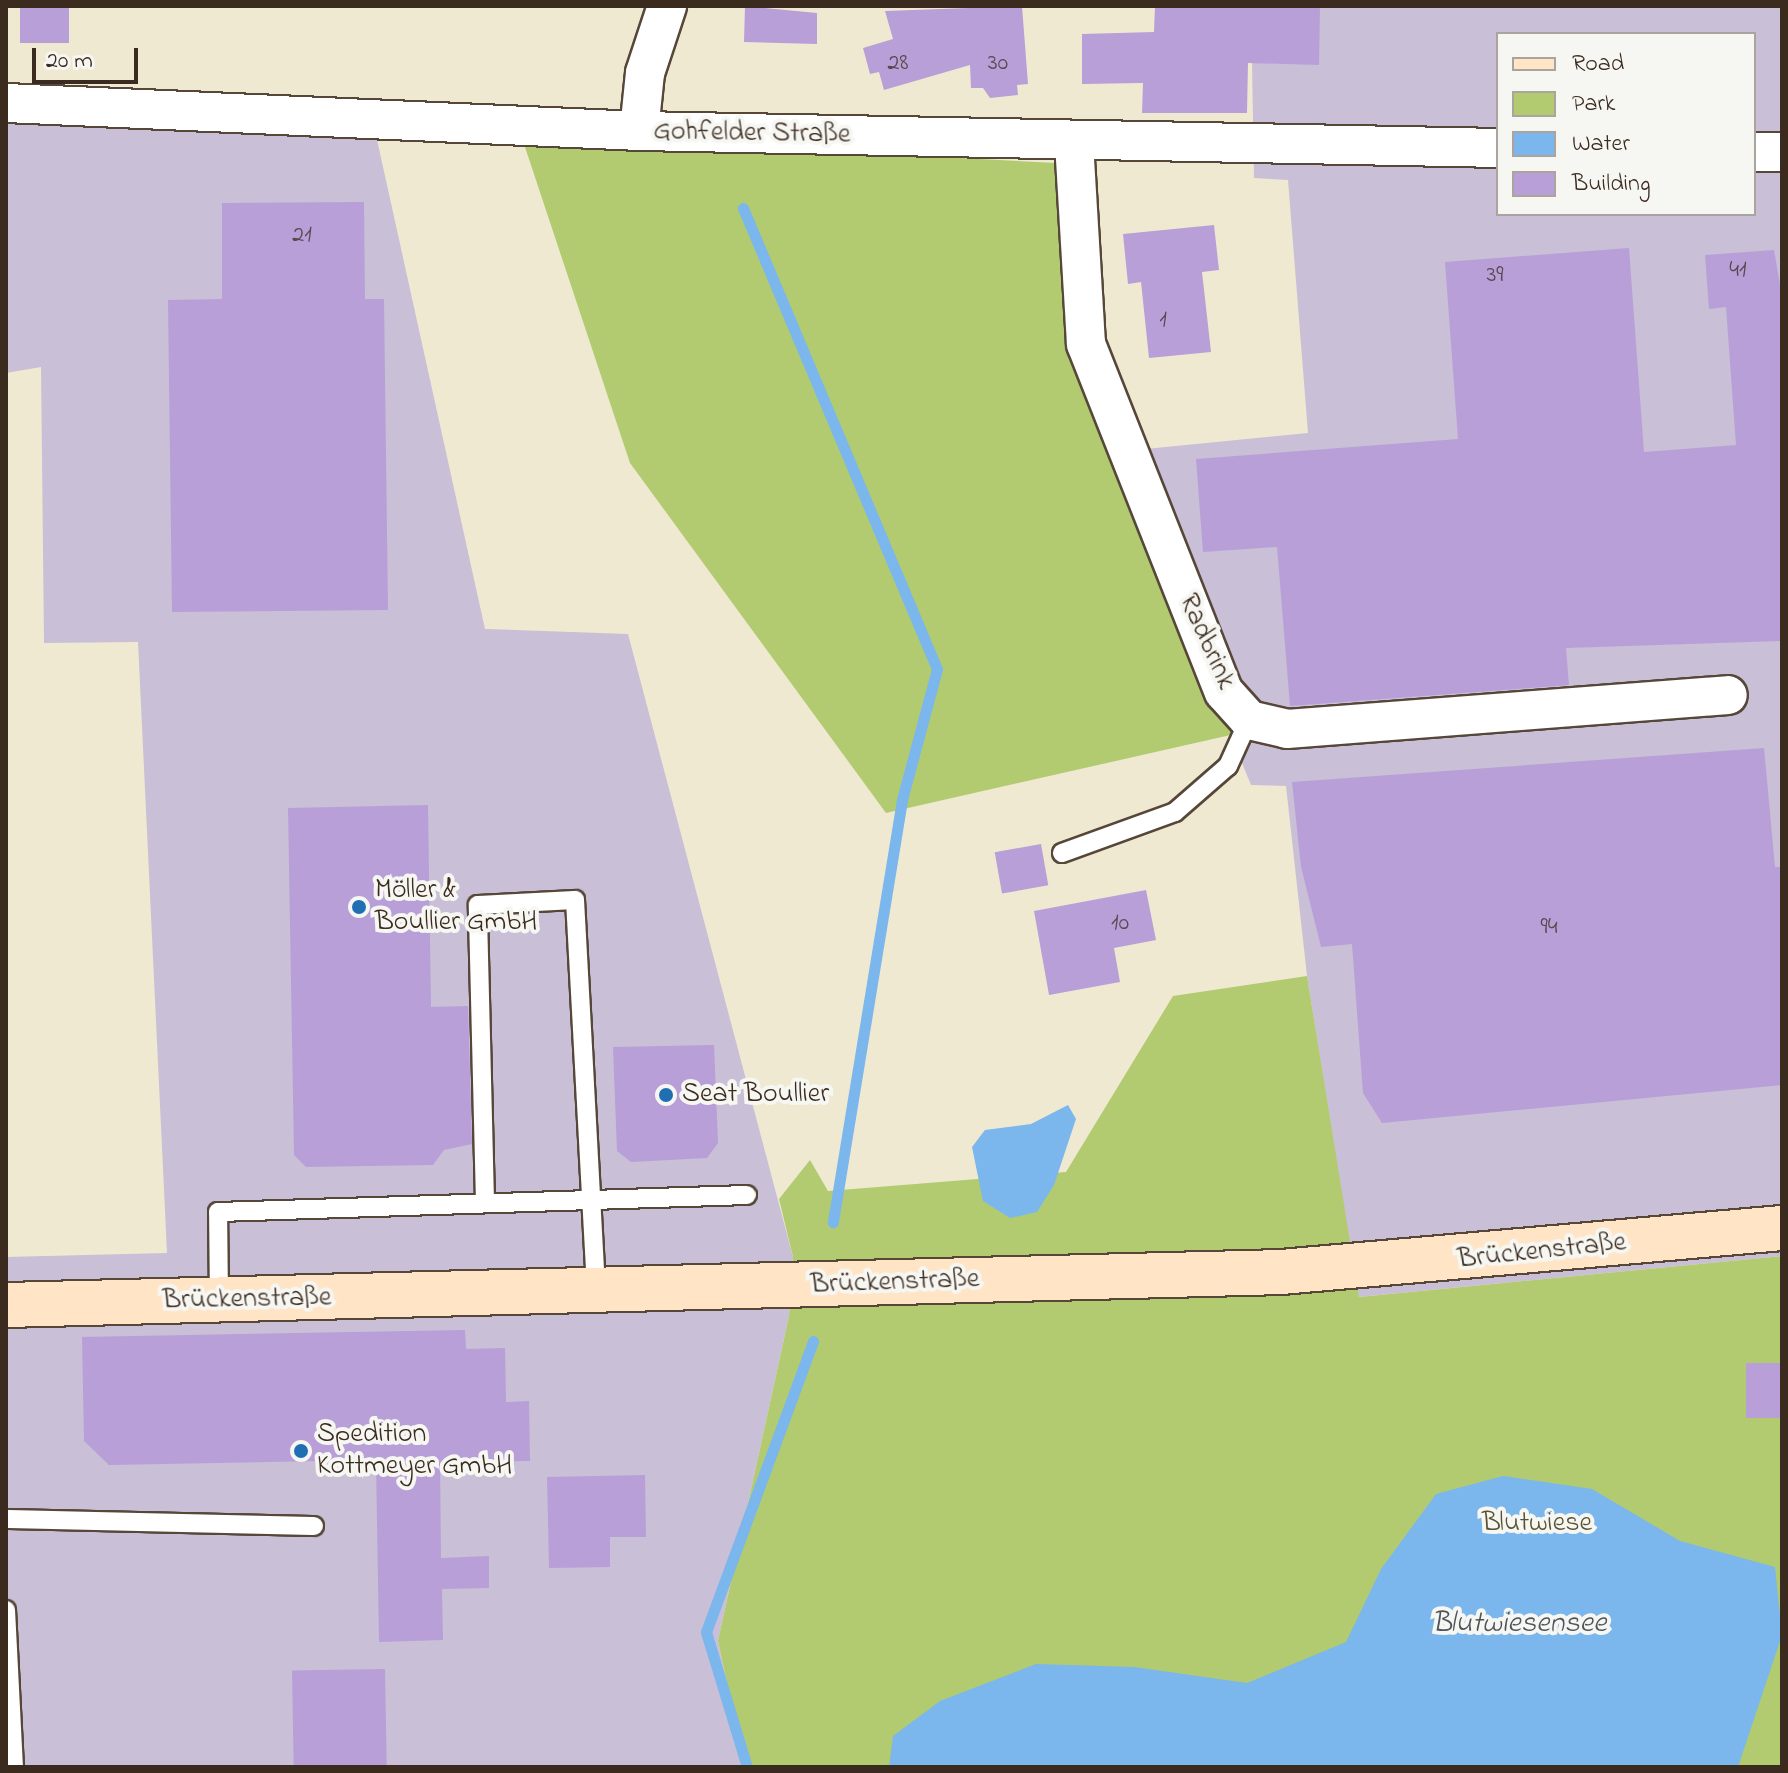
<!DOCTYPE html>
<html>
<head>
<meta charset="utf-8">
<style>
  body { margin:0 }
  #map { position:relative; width:1788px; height:1773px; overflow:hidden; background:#efe9d2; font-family:"Indie Flower",sans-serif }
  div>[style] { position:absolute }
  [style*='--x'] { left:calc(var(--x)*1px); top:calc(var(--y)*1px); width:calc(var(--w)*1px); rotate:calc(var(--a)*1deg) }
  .industrial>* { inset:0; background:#c9bfd7 }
  .green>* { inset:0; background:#b2cb70 }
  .water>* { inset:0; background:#7bb6ec }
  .stream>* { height:11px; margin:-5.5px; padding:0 5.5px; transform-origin:5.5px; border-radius:5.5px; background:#7bb6ec }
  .building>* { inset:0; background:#b89fd8; transform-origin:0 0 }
  .roads { filter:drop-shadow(2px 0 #564739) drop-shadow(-2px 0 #564739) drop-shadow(0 2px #564739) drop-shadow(0 -2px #564739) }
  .service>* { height:18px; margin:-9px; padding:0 9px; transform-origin:9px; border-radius:9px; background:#fff }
  .minor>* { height:38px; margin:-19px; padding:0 19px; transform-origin:19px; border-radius:19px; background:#fff }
  .secondary>* { height:44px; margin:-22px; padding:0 22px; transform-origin:22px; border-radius:22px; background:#ffe4c6 }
  .dots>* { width:22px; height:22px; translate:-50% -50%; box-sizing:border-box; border:4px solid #f6f6f2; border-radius:50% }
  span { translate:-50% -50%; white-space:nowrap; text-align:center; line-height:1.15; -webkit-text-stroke:8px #f6f6f2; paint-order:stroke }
  .number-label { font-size:24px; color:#5a474c }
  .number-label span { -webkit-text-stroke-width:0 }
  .street-label { font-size:28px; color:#3b2a1e }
  .poi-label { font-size:28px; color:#3b2a1e }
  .left { translate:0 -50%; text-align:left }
  .park-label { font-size:28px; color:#595232 }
  .water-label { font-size:30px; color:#4e545c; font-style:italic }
  .frame { position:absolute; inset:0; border:8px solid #3b2a1e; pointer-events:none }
  .legend { position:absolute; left:1496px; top:32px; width:260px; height:184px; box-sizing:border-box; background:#f6f6f2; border:2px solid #aba49d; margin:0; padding:10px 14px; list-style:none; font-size:24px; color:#3b2a1e }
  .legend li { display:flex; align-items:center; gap:16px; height:40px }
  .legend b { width:40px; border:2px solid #aba49d }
  .scale { position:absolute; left:32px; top:48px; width:106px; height:36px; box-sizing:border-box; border:4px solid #3b2a1e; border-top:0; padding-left:10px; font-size:24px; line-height:28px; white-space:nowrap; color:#3b2a1e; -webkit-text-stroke:6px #f6f6f2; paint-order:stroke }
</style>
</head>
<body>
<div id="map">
  <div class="industrial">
    <i style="clip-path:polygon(evenodd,1251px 6px,1782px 6px,1782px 1256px,1358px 1297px,1307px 976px,1286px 786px,1251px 785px,1115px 452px,1308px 433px,1288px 180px,1254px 178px,1251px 6px,1498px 34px,1754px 34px,1754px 214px,1498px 214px,1498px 34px)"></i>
    <i style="clip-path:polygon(6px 96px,372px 117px,485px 629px,628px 634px,793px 1257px,789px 1316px,718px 1641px,745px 1767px,6px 1767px,6px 1257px,167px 1253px,138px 642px,44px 643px,41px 367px,6px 373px)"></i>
  </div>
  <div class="green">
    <i style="clip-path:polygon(521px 135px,1056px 163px,1076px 351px,1235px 734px,886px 813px,630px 463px)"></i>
    <i style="clip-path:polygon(1307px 976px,1359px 1297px,1782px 1256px,1782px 1767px,745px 1767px,718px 1641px,789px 1316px,793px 1257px,779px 1199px,810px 1160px,828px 1191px,1066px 1172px,1173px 996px)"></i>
  </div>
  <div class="water">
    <i style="clip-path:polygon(1068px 1105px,1076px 1119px,1054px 1185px,1037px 1212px,1010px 1218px,983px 1201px,972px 1147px,985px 1130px,1031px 1124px)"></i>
    <i style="clip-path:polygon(1503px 1476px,1592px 1489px,1680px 1541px,1775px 1567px,1782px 1635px,1738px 1767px,889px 1767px,893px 1736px,940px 1701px,1036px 1664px,1134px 1667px,1247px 1683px,1346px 1642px,1381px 1569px,1436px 1494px)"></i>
  </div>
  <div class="stream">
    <i style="--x:743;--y:208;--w:500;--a:67.18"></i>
    <i style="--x:937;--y:669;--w:136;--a:105"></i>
    <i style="--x:902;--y:800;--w:428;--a:99.3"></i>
    <i style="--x:747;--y:1767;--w:141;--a:-106.9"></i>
    <i style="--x:706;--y:1632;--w:310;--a:-69.8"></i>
  </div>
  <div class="building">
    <i style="left:20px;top:6px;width:49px;height:37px"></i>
    <i style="clip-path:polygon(745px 6px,817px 13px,817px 44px,744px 42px)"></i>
    <i style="clip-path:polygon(1022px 6px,1028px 84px,1017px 85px,1018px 95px,990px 98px,983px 88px,971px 88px,970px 65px,884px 90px,879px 72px,870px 74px,863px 48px,893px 39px,885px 11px)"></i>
    <i style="clip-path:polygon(1155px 6px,1320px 6px,1319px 65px,1248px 63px,1247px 113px,1142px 113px,1143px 83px,1082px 84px,1082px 34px,1154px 32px)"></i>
    <i style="clip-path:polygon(364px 202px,365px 299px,384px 299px,388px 610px,172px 612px,168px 300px,222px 299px,222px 203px)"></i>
    <i style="clip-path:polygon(1214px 225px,1219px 270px,1202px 272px,1211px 352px,1149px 358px,1141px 282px,1128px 284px,1123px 234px)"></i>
    <i style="clip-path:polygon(1629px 248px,1644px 452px,1736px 445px,1726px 307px,1709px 309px,1705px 255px,1774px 250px,1782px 296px,1782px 641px,1566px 648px,1569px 685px,1290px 706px,1277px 547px,1203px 552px,1196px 459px,1458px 439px,1445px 262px)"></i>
    <i style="clip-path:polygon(1764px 748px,1775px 867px,1782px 867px,1782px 1085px,1382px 1123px,1363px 1093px,1352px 944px,1321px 947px,1301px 867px,1292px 782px)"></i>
    <i style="clip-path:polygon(428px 805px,431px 1007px,468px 1006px,472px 1144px,444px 1150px,433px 1165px,306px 1167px,294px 1155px,288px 808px)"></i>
    <i style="left:1041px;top:844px;width:42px;height:47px;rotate:80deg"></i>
    <i style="clip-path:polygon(1146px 890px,1156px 940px,1114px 948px,1120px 982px,1049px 995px,1034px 911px)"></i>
    <i style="clip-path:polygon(714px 1045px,718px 1143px,707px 1158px,631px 1162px,617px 1151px,613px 1047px)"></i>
    <i style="clip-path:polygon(465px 1330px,466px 1349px,505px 1348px,506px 1402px,529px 1401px,530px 1461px,440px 1462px,441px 1558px,489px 1556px,489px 1588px,442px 1589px,443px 1640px,379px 1642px,376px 1460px,109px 1465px,84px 1441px,82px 1337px)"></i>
    <i style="left:1782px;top:1363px;width:55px;height:36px;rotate:90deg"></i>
    <i style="clip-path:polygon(645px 1475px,646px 1537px,610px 1537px,610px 1567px,549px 1568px,547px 1477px)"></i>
    <i style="left:385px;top:1669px;width:98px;height:93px;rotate:89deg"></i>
  </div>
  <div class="roads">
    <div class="service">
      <i style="--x:1062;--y:853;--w:120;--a:-19.9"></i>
      <i style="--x:1175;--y:812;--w:70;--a:-41"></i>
      <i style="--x:1228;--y:766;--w:51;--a:-65.5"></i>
      <i style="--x:485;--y:1202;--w:297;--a:-91.4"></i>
      <i style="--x:478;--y:905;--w:97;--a:-3"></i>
      <i style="--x:575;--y:900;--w:391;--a:86.9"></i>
      <i style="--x:219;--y:1301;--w:89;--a:-90.6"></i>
      <i style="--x:218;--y:1212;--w:529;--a:-1.84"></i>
      <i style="--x:6;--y:1519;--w:308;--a:1.3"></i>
      <i style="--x:6;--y:1610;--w:157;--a:87.1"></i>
    </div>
    <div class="minor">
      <i style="--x:6;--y:103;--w:634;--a:2.53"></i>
      <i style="--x:639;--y:131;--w:859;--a:1.13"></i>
      <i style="--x:639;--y:131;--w:58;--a:-84.1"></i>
      <i style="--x:645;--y:73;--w:71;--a:-71.8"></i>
      <i style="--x:1074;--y:142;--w:202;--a:86.6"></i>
      <i style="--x:1086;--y:344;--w:374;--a:68.4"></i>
      <i style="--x:1224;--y:692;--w:38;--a:48"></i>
      <i style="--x:1249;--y:720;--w:39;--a:13"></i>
      <i style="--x:1287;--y:729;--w:442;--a:-4.4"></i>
      <i style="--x:1754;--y:152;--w:28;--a:0"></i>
    </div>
    <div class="secondary">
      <i style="--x:6;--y:1305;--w:1275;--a:-1.48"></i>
      <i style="--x:1281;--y:1272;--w:503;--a:-5.02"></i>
    </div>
  </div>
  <div class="dots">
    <i style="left:359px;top:907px;background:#1f6fb2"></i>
    <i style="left:666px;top:1095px;background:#1f6fb2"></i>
    <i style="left:301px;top:1451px;background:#1f6fb2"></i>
  </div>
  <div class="number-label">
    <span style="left:898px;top:64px">28</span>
    <span style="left:998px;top:64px">30</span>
    <span style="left:302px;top:236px">21</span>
    <span style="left:1738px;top:271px">41</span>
    <span style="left:1495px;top:276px">39</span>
    <span style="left:1163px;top:321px">1</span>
    <span style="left:1120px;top:924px">10</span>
    <span style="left:1549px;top:928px">94</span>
  </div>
  <div class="street-label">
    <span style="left:752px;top:134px;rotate:1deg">Gohfelder Straße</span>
    <span style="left:1206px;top:642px;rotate:66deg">Radbrink</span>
    <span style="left:1542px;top:1252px;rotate:-6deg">Brückenstraße</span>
    <span style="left:895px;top:1283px;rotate:-2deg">Brückenstraße</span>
    <span style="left:247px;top:1300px;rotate:-1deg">Brückenstraße</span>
  </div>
  <div class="poi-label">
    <span class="left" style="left:375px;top:907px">Möller &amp;<br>Boullier GmbH</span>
    <span class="left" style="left:682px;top:1095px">Seat Boullier</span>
    <span class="left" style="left:317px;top:1451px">Spedition<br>Kottmeyer GmbH</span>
  </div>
  <div class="park-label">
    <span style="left:1537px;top:1524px">Blutwiese</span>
  </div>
  <div class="water-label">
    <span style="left:1519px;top:1624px">Blutwiesensee</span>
  </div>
  <div class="frame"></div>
  <ul class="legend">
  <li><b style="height:10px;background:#ffe4c6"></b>Road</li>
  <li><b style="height:22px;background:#b2cb70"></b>Park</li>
  <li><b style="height:22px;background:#7bb6ec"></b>Water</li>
  <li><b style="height:22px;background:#b89fd8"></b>Building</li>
  </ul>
  <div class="scale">20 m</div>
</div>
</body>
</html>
